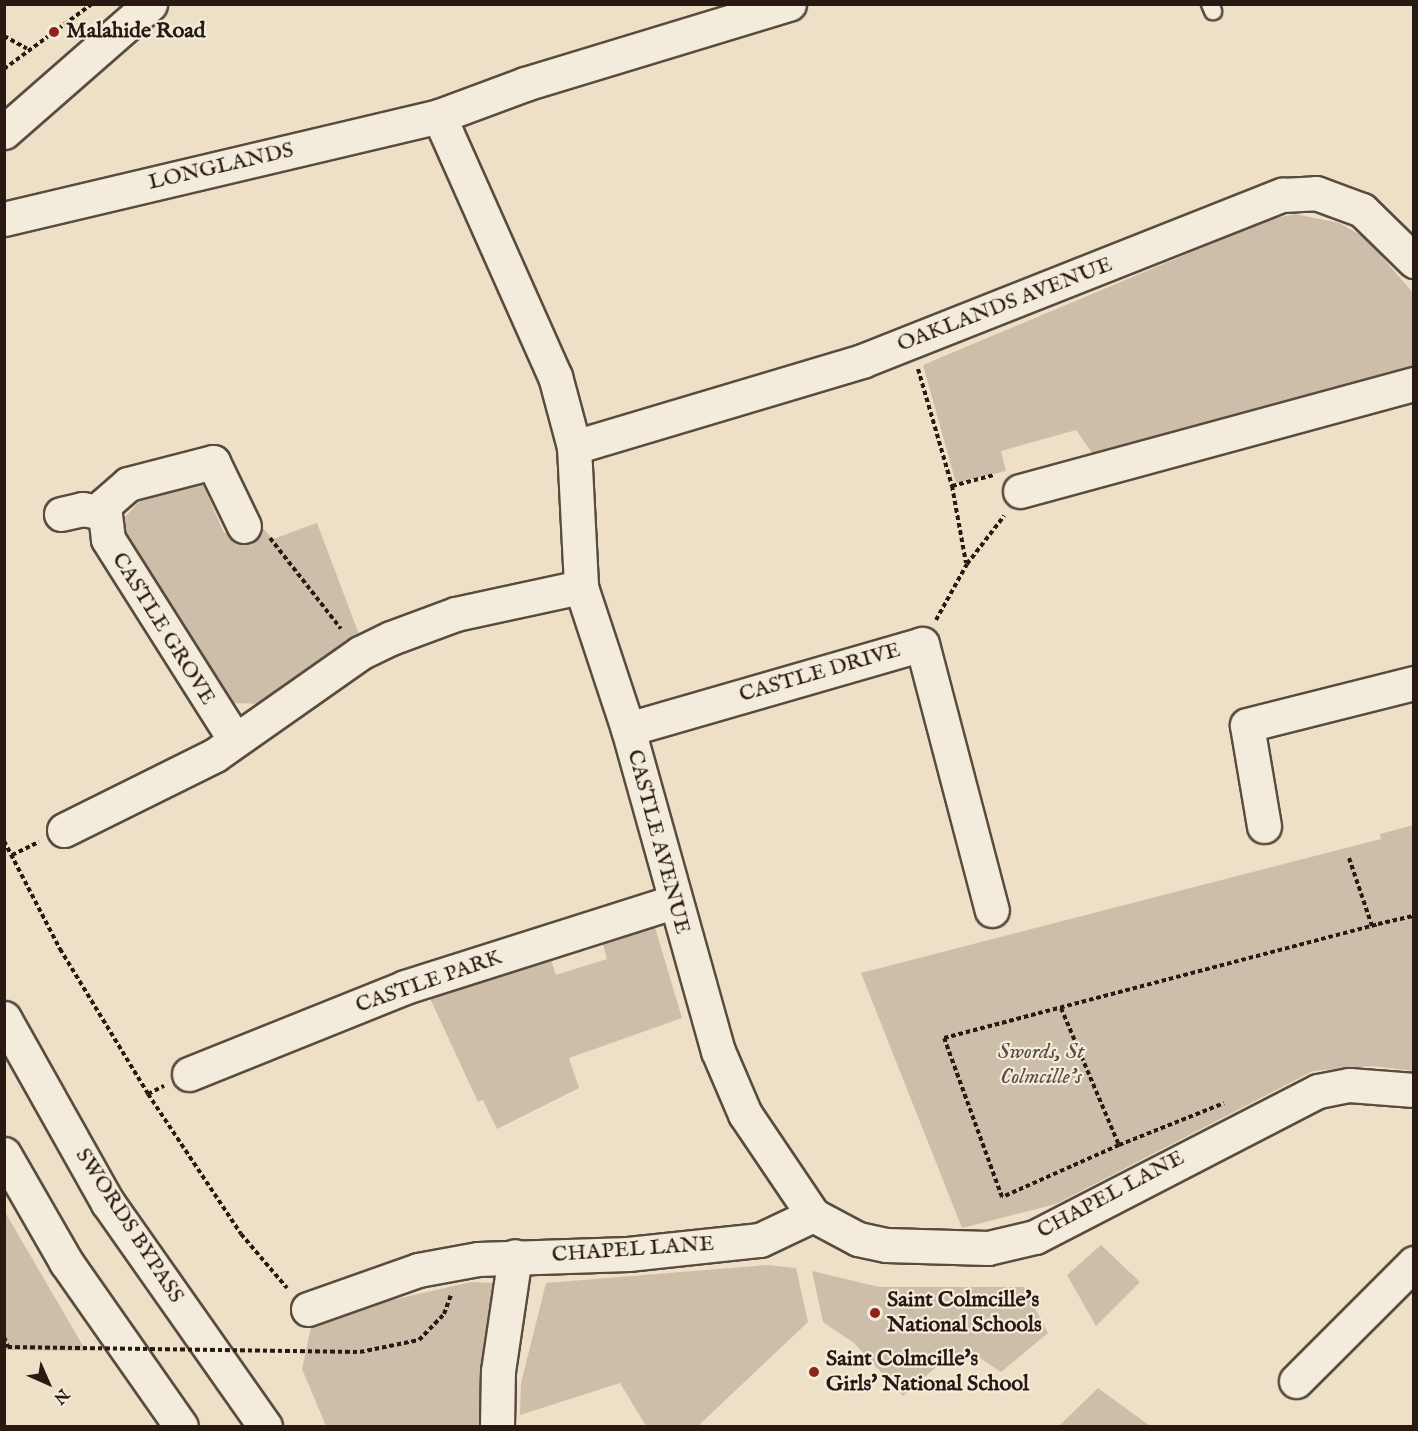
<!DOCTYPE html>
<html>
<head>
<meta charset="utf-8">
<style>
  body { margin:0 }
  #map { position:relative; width:1418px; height:1431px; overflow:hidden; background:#ede0c7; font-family:"IM FELL English",serif }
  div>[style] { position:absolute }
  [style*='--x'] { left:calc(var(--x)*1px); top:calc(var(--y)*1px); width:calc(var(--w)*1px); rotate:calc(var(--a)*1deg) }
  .green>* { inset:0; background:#ccbea8 }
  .path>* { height:4px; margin-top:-2px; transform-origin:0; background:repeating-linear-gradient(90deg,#281a12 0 4.5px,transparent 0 7.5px) }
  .roads { filter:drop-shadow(2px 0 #594c3f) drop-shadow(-2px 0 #594c3f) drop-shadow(0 2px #594c3f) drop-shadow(0 -2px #594c3f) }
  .service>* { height:16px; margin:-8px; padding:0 8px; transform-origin:8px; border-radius:8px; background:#f3ebdb }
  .minor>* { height:33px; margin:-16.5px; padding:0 16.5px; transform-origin:16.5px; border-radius:16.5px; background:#f3ebdb }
  .secondary>* { height:33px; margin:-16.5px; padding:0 16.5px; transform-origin:16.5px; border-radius:16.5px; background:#f3ebdb }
  .path-bridge>* { height:4px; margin-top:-2px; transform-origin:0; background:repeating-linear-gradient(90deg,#281a12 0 4.5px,transparent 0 7.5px) }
  .dots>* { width:16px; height:16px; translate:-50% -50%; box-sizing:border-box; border:3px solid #f3ebdb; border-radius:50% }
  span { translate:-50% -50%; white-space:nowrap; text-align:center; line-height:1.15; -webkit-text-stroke:4.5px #f3ebdb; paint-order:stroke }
  .poi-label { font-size:22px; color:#281a12; font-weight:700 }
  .left { translate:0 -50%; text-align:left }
  .street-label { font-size:22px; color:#281a12 }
  .park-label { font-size:22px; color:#594b3f; font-style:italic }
  .frame { position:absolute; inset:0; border:6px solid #281a12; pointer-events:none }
  .north { position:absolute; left:18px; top:1353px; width:60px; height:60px; -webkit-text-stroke:4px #f3ebdb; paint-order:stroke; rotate:135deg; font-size:16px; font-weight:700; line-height:24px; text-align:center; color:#281a12 }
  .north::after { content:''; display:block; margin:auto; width:21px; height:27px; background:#281a12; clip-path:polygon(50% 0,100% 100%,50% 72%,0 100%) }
</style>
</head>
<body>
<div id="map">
  <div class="green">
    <i style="clip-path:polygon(1295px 214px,1339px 223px,1366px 238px,1413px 293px,1414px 371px,1095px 457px,1076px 430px,1001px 451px,1006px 471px,956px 483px,923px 365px,1268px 220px)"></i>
    <i style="clip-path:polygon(187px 482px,202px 482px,224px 533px,257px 522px,273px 539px,317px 523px,360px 637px,266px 704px,230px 703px,128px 543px,124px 518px,141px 500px)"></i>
    <i style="clip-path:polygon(1413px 825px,1413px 1071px,1373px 1066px,1313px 1071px,1056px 1204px,962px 1228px,861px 973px,1381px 839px,1380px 834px)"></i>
    <i style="clip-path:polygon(654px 924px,682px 1018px,569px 1058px,579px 1088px,497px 1129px,483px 1100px,478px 1102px,428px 994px,548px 951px,556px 975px,607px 959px,602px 940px)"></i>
    <i style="clip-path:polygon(5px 1212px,86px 1351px,5px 1350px)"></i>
    <i style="clip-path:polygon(1101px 1245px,1140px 1282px,1096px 1326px,1067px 1275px)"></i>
    <i style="clip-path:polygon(767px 1265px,796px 1268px,808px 1322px,698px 1426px,646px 1426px,620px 1383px,520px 1415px,521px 1383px,546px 1283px)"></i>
    <i style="clip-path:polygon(812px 1271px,879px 1287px,1024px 1287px,1048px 1333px,1001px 1372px,974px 1354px,951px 1354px,903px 1396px,854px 1343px,823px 1322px)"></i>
    <i style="clip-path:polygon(471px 1282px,496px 1283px,485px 1426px,326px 1426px,302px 1369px,313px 1318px)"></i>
    <i style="clip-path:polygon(1098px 1388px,1150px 1426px,1059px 1426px)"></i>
  </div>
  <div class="path">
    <i style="--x:4;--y:36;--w:26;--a:29"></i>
    <i style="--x:4;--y:69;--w:109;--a:-36.5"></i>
    <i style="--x:918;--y:369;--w:122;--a:73.8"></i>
    <i style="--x:952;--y:486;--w:78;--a:79.7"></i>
    <i style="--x:952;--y:486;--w:43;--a:-14.7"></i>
    <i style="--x:270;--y:538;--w:115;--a:52"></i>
    <i style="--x:936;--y:620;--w:64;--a:-61"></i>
    <i style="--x:967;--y:564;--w:61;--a:-52.4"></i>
    <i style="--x:4;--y:841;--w:122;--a:62.6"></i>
    <i style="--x:60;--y:949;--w:170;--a:58.7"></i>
    <i style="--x:148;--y:1094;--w:168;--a:56.4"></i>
    <i style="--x:241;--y:1234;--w:71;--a:49.6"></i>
    <i style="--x:12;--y:855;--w:30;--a:-26"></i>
    <i style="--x:1349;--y:858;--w:72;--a:71.3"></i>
    <i style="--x:1061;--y:1008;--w:149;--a:67.1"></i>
    <i style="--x:1119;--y:1145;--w:128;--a:156"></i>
    <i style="--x:1002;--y:1197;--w:169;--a:-110"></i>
    <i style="--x:944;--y:1038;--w:449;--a:-14.7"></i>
    <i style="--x:1378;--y:924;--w:37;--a:-13"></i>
    <i style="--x:148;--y:1094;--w:18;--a:-27"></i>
    <i style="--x:1119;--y:1145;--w:113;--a:-21.8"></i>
    <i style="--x:360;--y:1352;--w:60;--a:-11.5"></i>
    <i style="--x:419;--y:1340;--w:36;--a:-46"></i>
    <i style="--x:444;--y:1314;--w:20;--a:-70"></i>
  </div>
  <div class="roads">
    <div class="service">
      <i style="--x:1210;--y:4;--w:8;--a:67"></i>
    </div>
    <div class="minor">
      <i style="--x:439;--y:116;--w:285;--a:66"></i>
      <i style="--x:555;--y:376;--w:73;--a:75"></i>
      <i style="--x:574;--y:447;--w:140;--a:87.1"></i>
      <i style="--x:581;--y:587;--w:150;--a:71.7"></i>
      <i style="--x:628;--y:729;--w:334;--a:74.4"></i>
      <i style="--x:718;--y:1051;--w:69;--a:66.8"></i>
      <i style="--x:745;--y:1114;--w:122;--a:56"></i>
      <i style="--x:4;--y:219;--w:447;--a:-13.3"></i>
      <i style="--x:439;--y:116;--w:92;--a:-20.4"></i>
      <i style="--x:525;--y:84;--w:276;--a:-16.9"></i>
      <i style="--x:574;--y:447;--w:301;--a:-16.6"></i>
      <i style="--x:862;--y:361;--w:452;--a:-21.6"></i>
      <i style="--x:1282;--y:195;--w:34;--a:-3"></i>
      <i style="--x:1316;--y:193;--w:49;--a:20.3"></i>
      <i style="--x:1362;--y:210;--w:73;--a:44.4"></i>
      <i style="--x:1020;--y:491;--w:408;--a:-15.2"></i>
      <i style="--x:61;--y:514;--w:22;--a:-13"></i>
      <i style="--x:82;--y:509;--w:23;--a:10"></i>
      <i style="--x:628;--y:729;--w:306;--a:-16.1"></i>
      <i style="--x:922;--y:644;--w:275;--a:75.3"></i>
      <i style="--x:235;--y:740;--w:238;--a:-122.3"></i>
      <i style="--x:108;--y:539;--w:34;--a:-97"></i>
      <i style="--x:104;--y:505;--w:32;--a:-41"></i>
      <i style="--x:128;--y:484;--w:88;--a:-14.5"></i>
      <i style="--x:213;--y:462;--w:71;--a:64.2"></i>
      <i style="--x:1264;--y:826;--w:102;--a:-99.6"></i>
      <i style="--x:1247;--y:725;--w:172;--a:-14.1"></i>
      <i style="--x:64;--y:830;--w:169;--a:-26.4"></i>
      <i style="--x:215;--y:755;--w:177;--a:-35.1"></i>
      <i style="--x:360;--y:653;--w:34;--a:-26"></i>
      <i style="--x:391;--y:638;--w:69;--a:-20.3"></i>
      <i style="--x:456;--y:614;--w:128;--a:-12.2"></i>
      <i style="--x:189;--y:1074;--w:233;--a:-21.9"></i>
      <i style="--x:405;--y:987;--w:281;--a:-17.6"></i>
      <i style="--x:308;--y:1309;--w:117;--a:-19.5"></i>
      <i style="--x:418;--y:1270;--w:61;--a:-10.4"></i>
      <i style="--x:478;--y:1259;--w:150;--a:-1.9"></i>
      <i style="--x:628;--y:1254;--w:133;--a:-6.1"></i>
      <i style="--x:760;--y:1240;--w:59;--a:-25.3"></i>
      <i style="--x:813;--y:1215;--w:51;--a:28.1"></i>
      <i style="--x:858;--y:1239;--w:29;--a:12"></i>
      <i style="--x:886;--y:1245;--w:102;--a:1.7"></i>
      <i style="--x:988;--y:1248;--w:48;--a:-13.2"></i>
      <i style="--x:1035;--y:1237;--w:318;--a:-27.3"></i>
      <i style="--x:1318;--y:1091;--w:32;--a:-11"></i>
      <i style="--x:1349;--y:1085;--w:65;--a:4.4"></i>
      <i style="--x:1296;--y:1381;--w:167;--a:-45"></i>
      <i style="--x:497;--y:1426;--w:55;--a:-89"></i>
      <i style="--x:498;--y:1371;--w:116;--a:-81.6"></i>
    </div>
    <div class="secondary">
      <i style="--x:4;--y:132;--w:194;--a:-41.2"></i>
      <i style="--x:4;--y:1018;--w:212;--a:60.7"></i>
      <i style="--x:108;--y:1203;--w:273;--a:54.9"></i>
      <i style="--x:4;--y:1154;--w:125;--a:60.1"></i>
      <i style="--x:66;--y:1262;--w:200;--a:55"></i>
    </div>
  </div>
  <div class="path-bridge">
    <i style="--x:4;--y:1337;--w:11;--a:68"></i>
    <i style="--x:8;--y:1347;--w:352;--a:0.8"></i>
  </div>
  <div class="dots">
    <i style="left:54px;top:32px;background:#8f2418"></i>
    <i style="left:875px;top:1313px;background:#8f2418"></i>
    <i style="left:814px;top:1372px;background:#8f2418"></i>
  </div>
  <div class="poi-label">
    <span class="left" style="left:66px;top:32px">Malahide Road</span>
    <span class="left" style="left:887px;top:1313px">Saint Colmcille's<br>National Schools</span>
    <span class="left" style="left:826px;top:1372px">Saint Colmcille's<br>Girls' National School</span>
  </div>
  <div class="street-label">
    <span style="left:221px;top:167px;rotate:-13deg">LONGLANDS</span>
    <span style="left:1005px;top:305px;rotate:-21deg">OAKLANDS AVENUE</span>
    <span style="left:163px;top:629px;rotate:58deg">CASTLE GROVE</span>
    <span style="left:820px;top:673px;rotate:-16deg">CASTLE DRIVE</span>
    <span style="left:658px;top:842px;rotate:75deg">CASTLE AVENUE</span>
    <span style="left:429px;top:982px;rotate:-19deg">CASTLE PARK</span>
    <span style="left:1111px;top:1195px;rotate:-28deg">CHAPEL LANE</span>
    <span style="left:129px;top:1226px;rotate:57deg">SWORDS BYPASS</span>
    <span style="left:633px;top:1250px;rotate:-4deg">CHAPEL LANE</span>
  </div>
  <div class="park-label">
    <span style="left:1041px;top:1065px">Swords, St<br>Colmcille's</span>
  </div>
  <div class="frame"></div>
  <div class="north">N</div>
</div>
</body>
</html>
